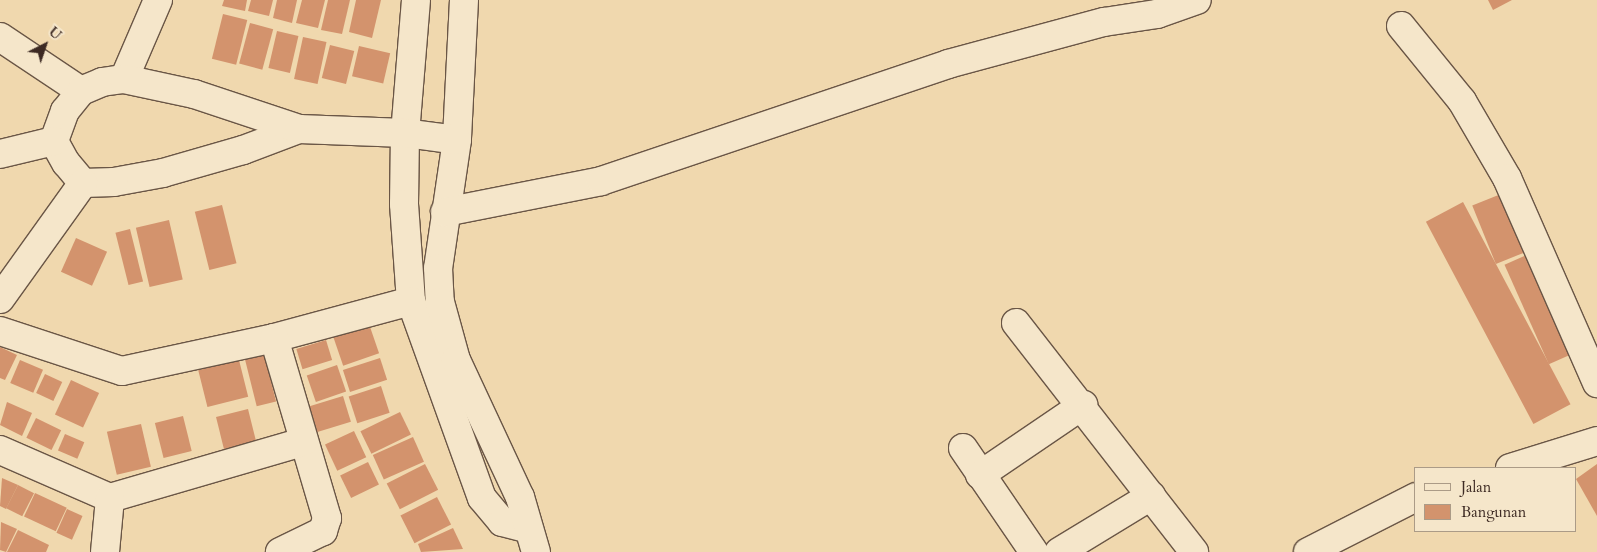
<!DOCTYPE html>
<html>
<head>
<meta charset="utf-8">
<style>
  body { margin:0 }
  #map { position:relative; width:1597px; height:552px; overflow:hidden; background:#f0d8ae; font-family:Cardo,serif }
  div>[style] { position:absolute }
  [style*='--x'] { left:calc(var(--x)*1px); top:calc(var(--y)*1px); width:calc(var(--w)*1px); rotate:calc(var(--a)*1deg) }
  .building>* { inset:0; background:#d3936d; transform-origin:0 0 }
  .roads { filter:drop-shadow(1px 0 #6a5646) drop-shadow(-1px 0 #6a5646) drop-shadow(0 1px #6a5646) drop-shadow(0 -1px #6a5646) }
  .minor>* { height:28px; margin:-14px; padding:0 14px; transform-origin:14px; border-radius:14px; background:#f5e6ca }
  span { translate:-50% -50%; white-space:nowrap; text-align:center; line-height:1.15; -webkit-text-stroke:4px #f5e6ca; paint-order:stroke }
  .legend { position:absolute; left:1414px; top:467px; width:162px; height:65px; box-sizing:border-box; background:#f5e6ca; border:1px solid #ab9b87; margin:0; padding:6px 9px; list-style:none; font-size:15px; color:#3d2a23 }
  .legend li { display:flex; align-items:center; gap:10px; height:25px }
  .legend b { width:25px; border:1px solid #ab9b87 }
  .north { position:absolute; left:20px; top:20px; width:50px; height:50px; -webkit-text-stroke:4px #f5e6ca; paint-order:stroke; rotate:41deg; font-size:14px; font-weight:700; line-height:20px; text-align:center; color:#3d2a23 }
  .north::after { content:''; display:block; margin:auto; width:18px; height:22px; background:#3d2a23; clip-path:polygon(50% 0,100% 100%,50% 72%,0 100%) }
</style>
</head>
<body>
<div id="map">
  <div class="building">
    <i style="clip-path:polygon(224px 0,247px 0,245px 11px,222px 6px)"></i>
    <i style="clip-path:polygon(251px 0,273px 0,269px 16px,248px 11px)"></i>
    <i style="clip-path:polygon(277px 0,297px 0,292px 23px,273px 18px)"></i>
    <i style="clip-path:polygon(302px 0,325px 0,318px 28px,296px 23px)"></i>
    <i style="clip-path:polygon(328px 0,350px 0,342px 34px,321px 30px)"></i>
    <i style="clip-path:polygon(356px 0,381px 0,372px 38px,349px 32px)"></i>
    <i style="clip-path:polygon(1488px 0,1512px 0,1493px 10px)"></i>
    <i style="left:223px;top:14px;width:25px;height:46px;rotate:14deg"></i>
    <i style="left:250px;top:23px;width:24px;height:42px;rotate:15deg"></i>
    <i style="left:277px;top:31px;width:22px;height:38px;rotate:13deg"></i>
    <i style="left:303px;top:37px;width:24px;height:43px;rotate:12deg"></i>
    <i style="left:330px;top:45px;width:25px;height:34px;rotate:14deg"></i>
    <i style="left:359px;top:46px;width:32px;height:31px;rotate:13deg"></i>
    <i style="left:1501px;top:194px;width:63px;height:31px;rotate:68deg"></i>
    <i style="left:1463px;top:202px;width:229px;height:42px;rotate:62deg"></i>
    <i style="left:222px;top:205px;width:60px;height:28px;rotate:76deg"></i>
    <i style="left:169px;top:220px;width:61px;height:34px;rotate:77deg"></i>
    <i style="left:130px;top:229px;width:54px;height:15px;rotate:76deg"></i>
    <i style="left:76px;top:238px;width:34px;height:37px;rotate:24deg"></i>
    <i style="left:1531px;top:253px;width:109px;height:29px;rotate:66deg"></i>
    <i style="left:369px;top:324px;width:31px;height:38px;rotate:71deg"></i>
    <i style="left:326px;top:340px;width:21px;height:31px;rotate:73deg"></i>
    <i style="clip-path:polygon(0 347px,17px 355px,5px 380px,0 378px)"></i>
    <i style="left:263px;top:349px;width:54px;height:20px;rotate:76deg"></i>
    <i style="left:380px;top:358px;width:23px;height:39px;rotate:72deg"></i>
    <i style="left:20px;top:360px;width:25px;height:25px;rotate:23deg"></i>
    <i style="left:239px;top:360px;width:38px;height:42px;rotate:76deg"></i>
    <i style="left:337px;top:365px;width:28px;height:32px;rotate:71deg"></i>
    <i style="left:45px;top:374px;width:19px;height:21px;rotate:25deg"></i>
    <i style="left:71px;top:380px;width:31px;height:38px;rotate:25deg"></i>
    <i style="left:381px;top:386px;width:28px;height:34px;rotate:72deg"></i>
    <i style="left:343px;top:396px;width:27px;height:35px;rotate:73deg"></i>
    <i style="clip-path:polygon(7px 402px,32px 413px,22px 436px,0 425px)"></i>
    <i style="left:248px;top:409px;width:33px;height:33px;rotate:76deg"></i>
    <i style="left:400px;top:412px;width:25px;height:44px;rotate:64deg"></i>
    <i style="left:183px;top:416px;width:36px;height:29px;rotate:76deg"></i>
    <i style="left:36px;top:418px;width:28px;height:22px;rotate:26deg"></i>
    <i style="left:141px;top:424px;width:44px;height:35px;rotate:77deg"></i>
    <i style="left:354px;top:431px;width:29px;height:32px;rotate:65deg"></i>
    <i style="left:65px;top:434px;width:21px;height:18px;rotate:23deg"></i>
    <i style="left:413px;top:437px;width:27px;height:44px;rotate:66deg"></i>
    <i style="left:368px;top:462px;width:25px;height:31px;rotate:64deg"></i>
    <i style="left:425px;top:464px;width:29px;height:43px;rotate:63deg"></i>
    <i style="clip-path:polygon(1597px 464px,1597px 516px,1576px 479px)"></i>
    <i style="clip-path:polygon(2px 478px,18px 485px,6px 509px,0 506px)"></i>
    <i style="left:18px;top:485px;width:18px;height:26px;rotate:27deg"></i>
    <i style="left:35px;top:493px;width:35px;height:26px;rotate:25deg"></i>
    <i style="left:437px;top:497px;width:31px;height:41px;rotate:63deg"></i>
    <i style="left:67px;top:509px;width:17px;height:26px;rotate:24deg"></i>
    <i style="clip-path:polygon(1px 522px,17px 529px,6px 552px,0 550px)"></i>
    <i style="clip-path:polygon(453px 528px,463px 549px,421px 552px,418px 544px)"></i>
    <i style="clip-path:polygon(18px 530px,49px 545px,46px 552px,7px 552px)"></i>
  </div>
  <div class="roads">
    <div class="minor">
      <i style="--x:416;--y:0;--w:133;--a:94.7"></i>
      <i style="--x:405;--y:133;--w:71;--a:90.8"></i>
      <i style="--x:404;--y:204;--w:97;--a:85.9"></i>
      <i style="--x:411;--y:301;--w:209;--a:70.2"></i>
      <i style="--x:482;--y:498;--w:31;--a:50"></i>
      <i style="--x:502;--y:522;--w:25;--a:14"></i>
      <i style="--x:464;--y:0;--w:140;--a:92.9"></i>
      <i style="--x:457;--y:140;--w:129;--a:98.4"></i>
      <i style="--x:438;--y:268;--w:34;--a:87"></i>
      <i style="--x:440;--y:302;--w:60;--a:74.6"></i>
      <i style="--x:456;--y:360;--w:151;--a:65"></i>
      <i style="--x:520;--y:497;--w:57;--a:73.8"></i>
      <i style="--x:1401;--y:26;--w:97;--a:50.9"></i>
      <i style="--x:1462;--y:101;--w:89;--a:59.7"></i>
      <i style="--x:1507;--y:178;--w:224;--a:66.3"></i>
      <i style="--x:0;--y:37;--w:97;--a:33.7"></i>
      <i style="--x:124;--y:79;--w:86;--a:-66.7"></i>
      <i style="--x:299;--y:129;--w:60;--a:159.4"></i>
      <i style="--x:243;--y:150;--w:83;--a:164"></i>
      <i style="--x:163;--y:173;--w:50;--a:169.6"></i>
      <i style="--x:114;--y:182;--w:31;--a:178"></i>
      <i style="--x:83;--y:183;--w:26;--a:-130"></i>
      <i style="--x:66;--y:163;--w:25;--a:-119"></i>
      <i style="--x:54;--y:141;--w:32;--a:-70"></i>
      <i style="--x:65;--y:111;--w:26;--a:-51"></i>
      <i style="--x:81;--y:91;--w:23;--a:-23"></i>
      <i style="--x:102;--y:82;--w:22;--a:-8"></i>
      <i style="--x:124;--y:79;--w:72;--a:12.1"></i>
      <i style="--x:194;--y:94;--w:111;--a:18.4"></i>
      <i style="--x:299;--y:129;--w:106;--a:2.2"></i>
      <i style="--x:405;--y:133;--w:52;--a:7.7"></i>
      <i style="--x:0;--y:154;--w:56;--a:-13.5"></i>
      <i style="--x:445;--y:212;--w:159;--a:-11.2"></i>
      <i style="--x:601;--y:181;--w:366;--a:-18.6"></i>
      <i style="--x:948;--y:64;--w:162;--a:-15.1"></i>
      <i style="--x:1104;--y:22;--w:54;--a:-8.6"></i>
      <i style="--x:1157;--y:14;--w:42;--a:-19.3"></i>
      <i style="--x:0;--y:299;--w:143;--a:-54.4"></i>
      <i style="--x:1016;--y:323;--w:290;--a:52.1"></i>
      <i style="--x:0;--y:331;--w:128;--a:18.2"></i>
      <i style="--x:122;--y:371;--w:156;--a:-12.2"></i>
      <i style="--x:274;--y:338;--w:142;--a:-15.1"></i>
      <i style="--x:274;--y:338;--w:188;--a:73.6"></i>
      <i style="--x:327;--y:518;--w:14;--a:107"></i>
      <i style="--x:323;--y:531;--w:48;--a:154"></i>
      <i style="--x:963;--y:448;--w:126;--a:55.7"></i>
      <i style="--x:0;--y:450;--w:120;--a:23.6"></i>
      <i style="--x:110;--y:498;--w:201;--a:-16.2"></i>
      <i style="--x:1510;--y:468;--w:91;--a:-17.2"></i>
      <i style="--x:980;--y:475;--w:125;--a:-34.2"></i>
      <i style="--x:105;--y:552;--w:54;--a:-84.7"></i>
      <i style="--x:1059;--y:552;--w:108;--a:-31.3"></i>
      <i style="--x:1308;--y:552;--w:121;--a:-27"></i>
    </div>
  </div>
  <ul class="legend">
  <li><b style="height:6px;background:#f5e6ca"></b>Jalan</li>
  <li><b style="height:14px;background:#d3936d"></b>Bangunan</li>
  </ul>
  <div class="north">U</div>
</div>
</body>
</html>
